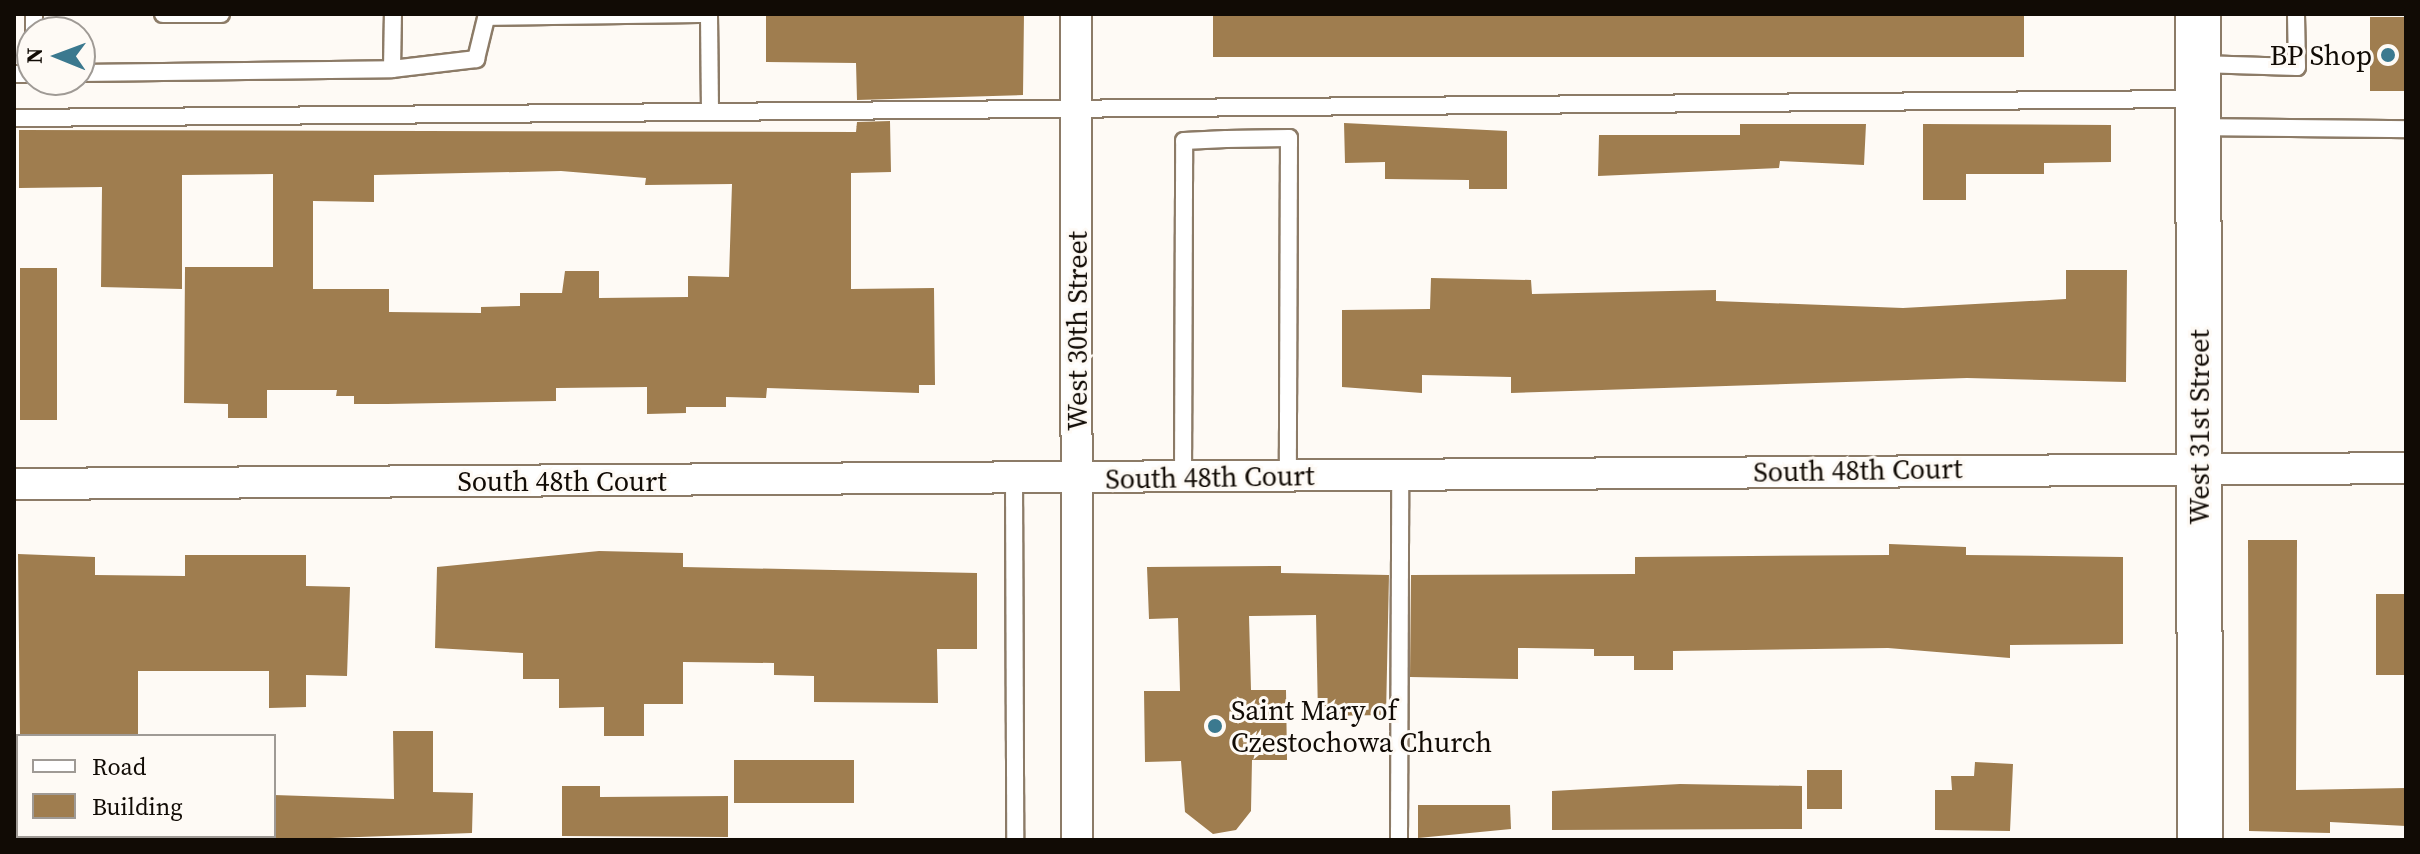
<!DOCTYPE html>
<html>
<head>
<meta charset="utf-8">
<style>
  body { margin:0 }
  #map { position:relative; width:2420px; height:854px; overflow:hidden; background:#fefaf5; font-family:"Source Serif 4",serif }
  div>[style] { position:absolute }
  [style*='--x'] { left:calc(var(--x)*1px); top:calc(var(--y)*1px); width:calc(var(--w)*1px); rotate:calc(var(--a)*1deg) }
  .building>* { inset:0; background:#9f7d4f; transform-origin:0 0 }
  .roads { filter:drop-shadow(2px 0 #8c7b67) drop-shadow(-2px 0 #8c7b67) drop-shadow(0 2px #8c7b67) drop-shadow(0 -2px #8c7b67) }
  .service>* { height:16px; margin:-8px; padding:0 8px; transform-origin:8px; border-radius:8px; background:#fff }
  .minor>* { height:30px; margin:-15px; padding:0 15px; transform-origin:15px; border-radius:15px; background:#fff }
  .secondary>* { height:44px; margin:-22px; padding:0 22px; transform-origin:22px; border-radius:22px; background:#fff }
  .dots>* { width:22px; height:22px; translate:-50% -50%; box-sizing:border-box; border:4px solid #fefaf5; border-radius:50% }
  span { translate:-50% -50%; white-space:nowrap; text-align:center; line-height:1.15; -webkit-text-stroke:6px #fefaf5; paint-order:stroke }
  .poi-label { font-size:28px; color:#110b05 }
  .right { translate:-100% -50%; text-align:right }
  .left { translate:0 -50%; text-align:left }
  .street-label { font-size:28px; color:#110b05 }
  .frame { position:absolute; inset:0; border:16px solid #110b05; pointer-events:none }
  .legend { position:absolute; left:16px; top:734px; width:260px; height:104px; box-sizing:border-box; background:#fefaf5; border:2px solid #9f9a95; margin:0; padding:10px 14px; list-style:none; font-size:24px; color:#110b05 }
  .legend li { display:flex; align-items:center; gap:16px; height:40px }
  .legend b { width:40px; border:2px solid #9f9a95 }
  .north { position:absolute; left:16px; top:16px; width:80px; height:80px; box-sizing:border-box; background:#fefaf5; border:2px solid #9f9a95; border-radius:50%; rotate:271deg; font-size:22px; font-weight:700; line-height:32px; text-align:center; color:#110b05 }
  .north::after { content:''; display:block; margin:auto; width:28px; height:36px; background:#3b798f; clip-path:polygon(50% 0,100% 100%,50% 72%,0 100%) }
</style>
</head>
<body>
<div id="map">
  <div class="building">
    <i style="clip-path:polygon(766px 14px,1024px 14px,1023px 95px,857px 100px,856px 63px,766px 62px)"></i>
    <i style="left:1213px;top:14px;width:811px;height:43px"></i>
    <i style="left:2406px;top:17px;width:74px;height:36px;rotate:90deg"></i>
    <i style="clip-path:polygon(evenodd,890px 121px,891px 172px,851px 173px,851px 289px,934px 288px,935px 385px,919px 385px,919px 393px,767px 388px,766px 398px,726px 397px,726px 407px,686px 407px,686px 413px,647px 414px,647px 387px,556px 388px,556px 401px,387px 404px,354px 404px,354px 396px,336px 396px,337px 390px,267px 390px,267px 418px,228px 418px,228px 404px,184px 403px,185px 267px,273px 267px,273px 174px,182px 175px,182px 289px,101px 287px,102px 187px,19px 188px,19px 130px,856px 132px,857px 122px,890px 121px,561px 171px,646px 178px,645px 185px,732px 184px,729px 277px,688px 276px,688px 297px,599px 298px,599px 271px,565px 271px,562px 293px,520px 293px,520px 306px,481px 307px,481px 313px,389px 312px,389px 289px,313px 289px,313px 201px,374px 202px,374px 175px,561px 171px)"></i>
    <i style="clip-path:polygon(1344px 123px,1507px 131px,1507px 189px,1469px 189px,1469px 180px,1385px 179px,1385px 162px,1345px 163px)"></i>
    <i style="clip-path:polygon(1740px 124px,1866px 124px,1864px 165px,1780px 161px,1779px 168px,1598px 176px,1599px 135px,1740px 135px)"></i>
    <i style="clip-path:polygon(1923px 124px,2111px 125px,2111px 162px,2044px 163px,2044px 174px,1966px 174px,1966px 200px,1923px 200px)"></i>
    <i style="left:20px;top:268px;width:37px;height:152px"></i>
    <i style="clip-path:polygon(2066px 270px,2127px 270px,2126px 382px,1967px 378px,1511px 393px,1511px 377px,1422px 375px,1422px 393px,1342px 387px,1342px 310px,1430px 309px,1431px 278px,1531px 280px,1532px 294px,1716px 290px,1716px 301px,1903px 308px,2066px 299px)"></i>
    <i style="clip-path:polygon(2248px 540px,2297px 540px,2296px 790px,2406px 788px,2406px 826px,2330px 822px,2330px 833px,2249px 831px)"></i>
    <i style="clip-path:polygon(1889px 544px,1966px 547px,1966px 555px,2123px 557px,2123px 644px,2010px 645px,2010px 658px,1888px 648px,1673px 651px,1673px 670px,1634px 670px,1634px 656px,1594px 656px,1594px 649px,1518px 648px,1518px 679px,1410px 677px,1411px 575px,1635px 574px,1635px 557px,1889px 555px)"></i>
    <i style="clip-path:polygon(599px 551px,683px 553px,683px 567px,977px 573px,977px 649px,937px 649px,938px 703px,814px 702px,814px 676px,774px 675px,774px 663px,683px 662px,683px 704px,644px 704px,644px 736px,604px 736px,604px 707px,559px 708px,559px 679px,523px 679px,523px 653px,435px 648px,437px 567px)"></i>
    <i style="clip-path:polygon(18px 554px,95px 557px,95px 575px,185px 576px,185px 555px,306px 555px,306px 586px,350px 587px,347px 676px,306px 675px,306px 707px,269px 708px,269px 671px,138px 671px,138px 736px,20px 736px)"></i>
    <i style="clip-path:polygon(1281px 566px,1281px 573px,1389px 575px,1386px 715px,1318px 716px,1316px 615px,1249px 616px,1251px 690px,1286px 690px,1287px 760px,1252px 760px,1251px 811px,1236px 830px,1213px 834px,1185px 812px,1181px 761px,1145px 762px,1144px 691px,1180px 691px,1178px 618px,1149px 619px,1147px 567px)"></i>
    <i style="left:2406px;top:594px;width:81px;height:30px;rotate:90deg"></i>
    <i style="clip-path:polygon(393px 731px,433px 731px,433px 792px,473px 793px,472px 833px,274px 840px,274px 795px,394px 799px)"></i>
    <i style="left:854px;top:760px;width:43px;height:120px;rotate:90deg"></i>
    <i style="clip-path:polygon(1975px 762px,2013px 764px,2010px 831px,1935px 830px,1935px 790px,1952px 790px,1951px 776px,1974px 776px)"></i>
    <i style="left:1807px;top:770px;width:35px;height:39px"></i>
    <i style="clip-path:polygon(1680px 784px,1802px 786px,1802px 829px,1552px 830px,1552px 791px)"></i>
    <i style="clip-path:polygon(562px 786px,600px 786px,600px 797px,728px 796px,728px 837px,562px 836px)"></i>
    <i style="clip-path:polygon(1418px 805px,1510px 805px,1511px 829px,1418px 838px)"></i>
  </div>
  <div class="roads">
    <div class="service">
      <i style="--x:34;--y:14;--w:18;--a:90"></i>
      <i style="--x:163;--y:14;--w:58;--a:0"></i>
      <i style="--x:709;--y:15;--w:97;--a:89.4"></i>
      <i style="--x:487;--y:17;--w:222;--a:-0.8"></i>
      <i style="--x:2199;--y:64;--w:98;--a:1.8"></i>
      <i style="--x:2297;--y:67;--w:53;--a:-91.1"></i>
      <i style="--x:392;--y:69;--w:55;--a:-89"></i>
      <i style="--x:80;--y:73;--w:312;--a:-0.7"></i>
      <i style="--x:392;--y:69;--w:85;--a:-6.8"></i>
      <i style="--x:476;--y:59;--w:46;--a:-76.3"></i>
      <i style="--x:14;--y:74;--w:18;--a:0"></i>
      <i style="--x:14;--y:118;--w:2182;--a:-0.5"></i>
      <i style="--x:2199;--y:127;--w:207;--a:0.6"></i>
      <i style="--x:1183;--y:477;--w:336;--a:-89.8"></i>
      <i style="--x:1184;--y:141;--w:42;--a:-2.7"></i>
      <i style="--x:1226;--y:139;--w:63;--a:-0.9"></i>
      <i style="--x:1289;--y:138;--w:338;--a:90.2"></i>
      <i style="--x:1014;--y:479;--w:361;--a:89.8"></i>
      <i style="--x:1399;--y:840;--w:365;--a:-89.8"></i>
    </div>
    <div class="minor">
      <i style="--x:1076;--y:14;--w:826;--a:89.93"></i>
      <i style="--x:14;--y:484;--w:2392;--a:-0.38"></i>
    </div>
    <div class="secondary">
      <i style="--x:2198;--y:14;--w:826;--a:89.86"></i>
    </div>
  </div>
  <div class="dots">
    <i style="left:2388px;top:55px;background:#3b798f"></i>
    <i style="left:1215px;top:726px;background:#3b798f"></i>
  </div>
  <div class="poi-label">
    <span class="right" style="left:2372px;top:55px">BP Shop</span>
    <span class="left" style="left:1231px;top:726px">Saint Mary of<br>Czestochowa Church</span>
  </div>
  <div class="street-label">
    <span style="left:1077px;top:331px;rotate:-90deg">West 30th Street</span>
    <span style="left:2199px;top:427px;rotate:-90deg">West 31st Street</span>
    <span style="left:1858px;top:470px;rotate:-1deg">South 48th Court</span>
    <span style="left:1210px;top:477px;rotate:-1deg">South 48th Court</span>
    <span style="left:562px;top:481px">South 48th Court</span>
  </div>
  <div class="frame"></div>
  <ul class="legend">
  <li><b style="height:10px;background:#fff"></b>Road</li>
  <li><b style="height:22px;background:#9f7d4f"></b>Building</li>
  </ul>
  <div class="north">N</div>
</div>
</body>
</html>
